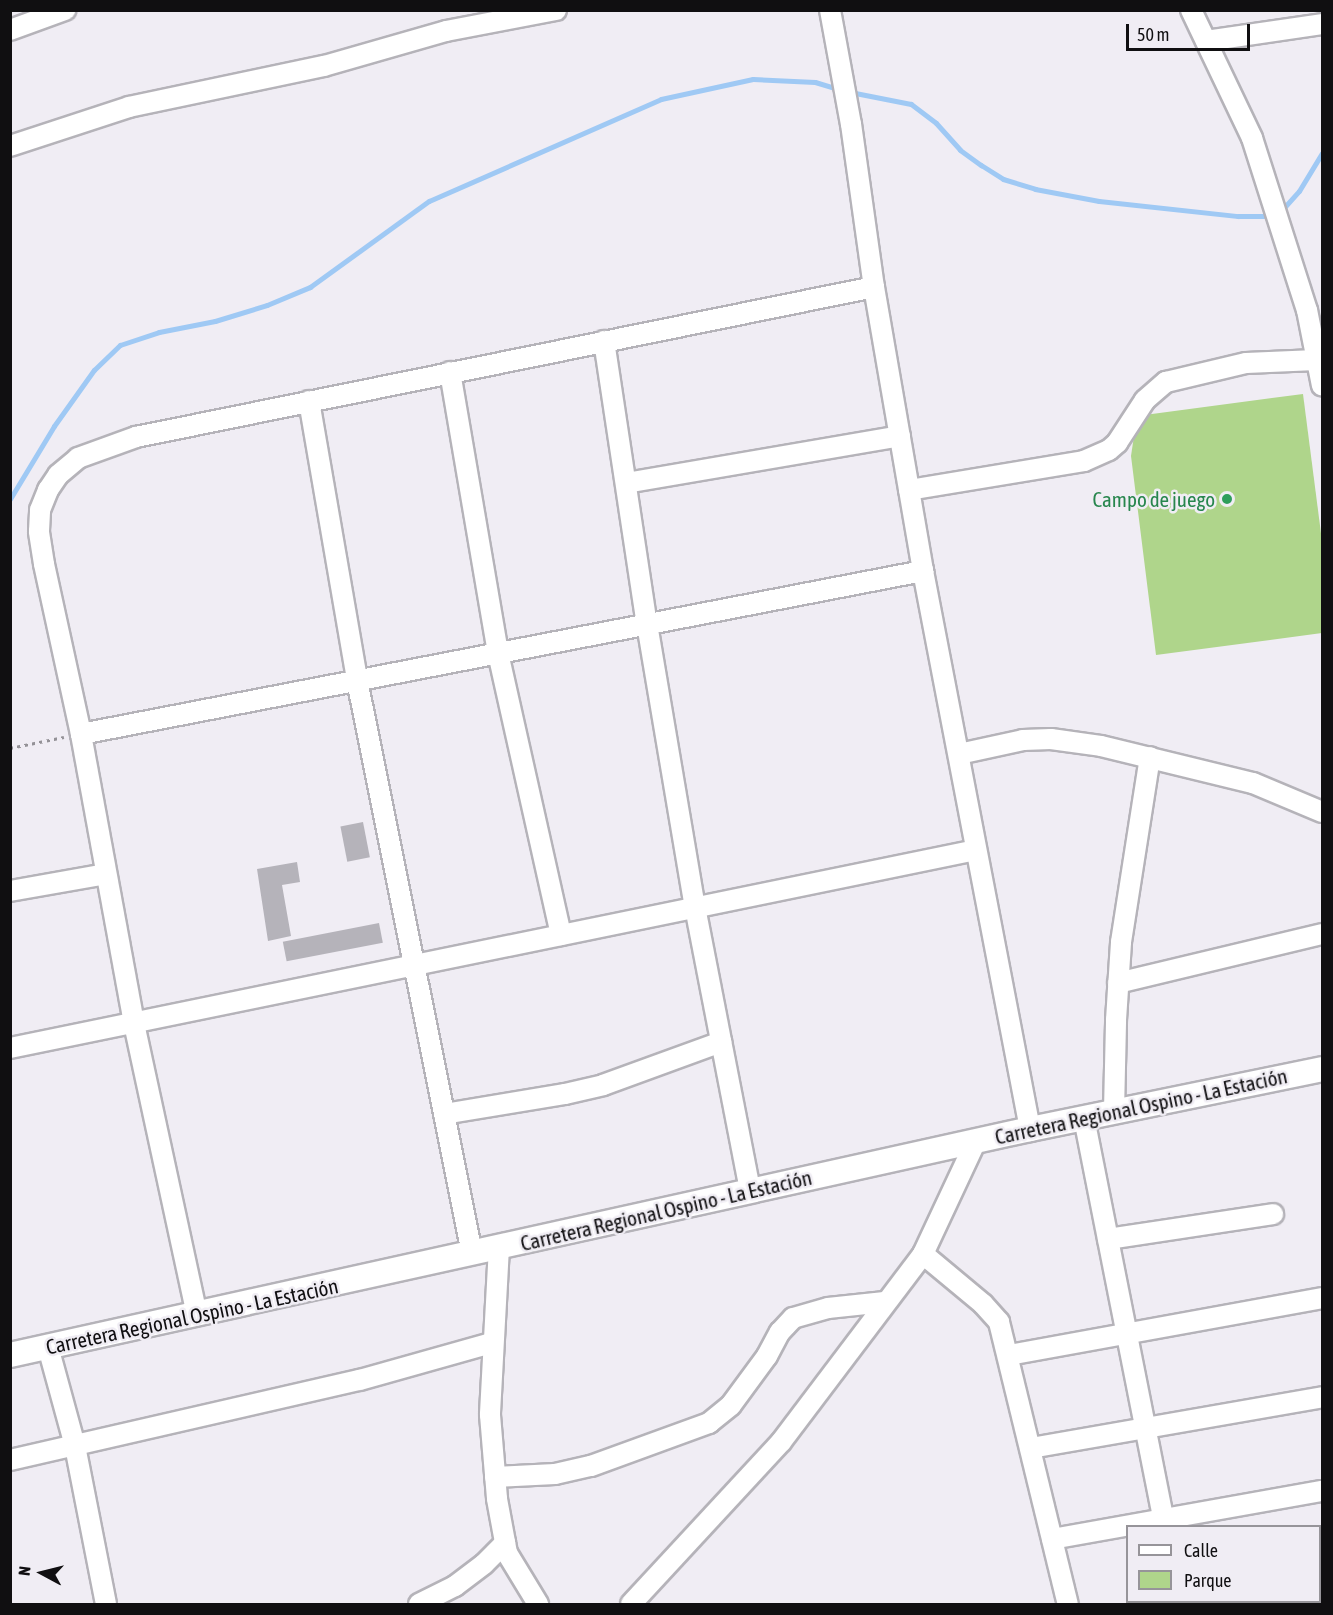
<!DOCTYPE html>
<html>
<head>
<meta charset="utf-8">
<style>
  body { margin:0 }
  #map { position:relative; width:1333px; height:1615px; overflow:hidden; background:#f0edf4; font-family:"Asap Condensed",sans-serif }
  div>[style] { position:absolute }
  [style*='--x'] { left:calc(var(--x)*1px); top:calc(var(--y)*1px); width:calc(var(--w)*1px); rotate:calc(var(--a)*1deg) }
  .green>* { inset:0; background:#afd58b }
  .stream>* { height:5px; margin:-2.5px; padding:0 2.5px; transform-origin:2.5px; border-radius:2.5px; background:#9fc9f4 }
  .building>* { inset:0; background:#b5b3ba; transform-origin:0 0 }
  .path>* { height:3px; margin-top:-1.5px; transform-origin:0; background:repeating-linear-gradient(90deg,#949297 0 3px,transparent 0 7.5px) }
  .roads { filter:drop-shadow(2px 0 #b5b3b9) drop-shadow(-2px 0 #b5b3b9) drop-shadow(0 2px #b5b3b9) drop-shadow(0 -2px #b5b3b9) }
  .minor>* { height:20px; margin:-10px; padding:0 10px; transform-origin:10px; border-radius:10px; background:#fff }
  .major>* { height:24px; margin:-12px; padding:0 12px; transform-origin:12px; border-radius:12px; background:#fff }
  .dots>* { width:16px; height:16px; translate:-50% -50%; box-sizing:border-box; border:3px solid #f0edf4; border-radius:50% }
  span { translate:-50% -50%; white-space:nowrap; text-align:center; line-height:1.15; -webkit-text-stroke:5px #f0edf4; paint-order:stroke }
  .leisure-label { font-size:21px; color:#27864d }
  .right { translate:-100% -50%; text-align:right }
  .street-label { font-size:21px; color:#100f11 }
  .frame { position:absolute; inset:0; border:12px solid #100f11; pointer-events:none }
  .legend { position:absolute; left:1126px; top:1525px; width:195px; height:78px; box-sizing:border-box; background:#f0edf4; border:2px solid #969499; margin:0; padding:8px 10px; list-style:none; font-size:18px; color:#100f11 }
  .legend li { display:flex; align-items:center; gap:12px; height:30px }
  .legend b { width:30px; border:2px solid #969499 }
  .north { position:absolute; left:12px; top:1543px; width:60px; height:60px; -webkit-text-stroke:4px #f0edf4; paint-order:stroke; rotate:277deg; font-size:16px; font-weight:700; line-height:24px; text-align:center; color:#100f11 }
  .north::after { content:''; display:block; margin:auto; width:21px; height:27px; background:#100f11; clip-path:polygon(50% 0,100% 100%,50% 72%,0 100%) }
  .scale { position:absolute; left:1126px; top:24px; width:124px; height:27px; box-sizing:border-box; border:3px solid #100f11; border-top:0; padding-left:8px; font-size:18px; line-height:21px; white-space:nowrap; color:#100f11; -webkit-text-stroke:4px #f0edf4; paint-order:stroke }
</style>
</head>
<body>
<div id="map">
  <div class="green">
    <i style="clip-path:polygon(1303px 394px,1322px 541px,1322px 633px,1156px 655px,1131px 456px,1137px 416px)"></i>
  </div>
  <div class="stream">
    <i style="--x:850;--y:92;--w:62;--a:11.1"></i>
    <i style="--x:911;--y:104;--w:31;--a:37"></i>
    <i style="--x:936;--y:123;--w:36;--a:48"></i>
    <i style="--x:960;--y:150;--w:26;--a:36"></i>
    <i style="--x:981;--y:165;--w:26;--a:32"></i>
    <i style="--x:1003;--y:179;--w:34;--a:17"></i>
    <i style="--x:1035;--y:189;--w:65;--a:10.6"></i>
    <i style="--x:1099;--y:201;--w:140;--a:6.2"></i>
    <i style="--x:1238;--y:216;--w:36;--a:0"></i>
    <i style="--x:1281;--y:211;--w:27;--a:-48"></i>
    <i style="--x:1299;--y:191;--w:44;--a:-58.8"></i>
    <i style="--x:10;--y:499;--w:85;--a:-58.9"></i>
    <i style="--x:54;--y:426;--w:69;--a:-54.5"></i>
    <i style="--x:94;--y:370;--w:36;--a:-44"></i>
    <i style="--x:120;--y:345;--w:41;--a:-18.4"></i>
    <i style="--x:159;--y:332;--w:57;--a:-11.1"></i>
    <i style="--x:215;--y:321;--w:54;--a:-17.1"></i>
    <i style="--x:267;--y:305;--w:47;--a:-22.7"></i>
    <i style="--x:310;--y:287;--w:147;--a:-35.9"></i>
    <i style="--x:429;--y:201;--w:253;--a:-23.7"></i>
    <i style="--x:661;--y:99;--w:94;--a:-12.3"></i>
    <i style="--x:753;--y:79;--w:62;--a:2.8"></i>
    <i style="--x:815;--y:82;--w:27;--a:17"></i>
  </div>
  <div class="building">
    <i style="left:363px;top:822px;width:36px;height:23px;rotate:79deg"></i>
    <i style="clip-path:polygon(297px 862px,300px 882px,282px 885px,291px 936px,268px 941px,257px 869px)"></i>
    <i style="left:379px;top:923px;width:20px;height:98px;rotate:79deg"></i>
  </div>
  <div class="path">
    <i style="--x:10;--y:748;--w:55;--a:-11.5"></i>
  </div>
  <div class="roads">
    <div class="minor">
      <i style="--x:830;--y:10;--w:116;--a:79.6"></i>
      <i style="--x:851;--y:124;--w:165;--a:82"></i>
      <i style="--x:874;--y:287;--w:288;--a:80.2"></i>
      <i style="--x:923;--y:571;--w:568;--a:79.14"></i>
      <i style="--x:1191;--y:10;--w:142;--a:64.5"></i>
      <i style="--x:1252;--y:138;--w:181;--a:72.3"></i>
      <i style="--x:1307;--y:310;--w:77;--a:78.8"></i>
      <i style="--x:10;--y:30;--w:59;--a:-20"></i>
      <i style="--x:1206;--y:41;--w:117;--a:-8.3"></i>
      <i style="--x:10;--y:146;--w:125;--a:-18.1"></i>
      <i style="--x:129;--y:107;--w:199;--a:-11.9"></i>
      <i style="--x:324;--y:66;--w:127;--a:-16"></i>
      <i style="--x:446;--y:31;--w:112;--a:-10.8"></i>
      <i style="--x:604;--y:341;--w:286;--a:81.4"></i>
      <i style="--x:647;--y:624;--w:287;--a:80.4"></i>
      <i style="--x:695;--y:907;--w:289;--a:79"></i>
      <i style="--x:450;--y:372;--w:285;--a:80.3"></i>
      <i style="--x:498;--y:653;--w:289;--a:77.4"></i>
      <i style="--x:309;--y:401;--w:283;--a:80.2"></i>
      <i style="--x:357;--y:680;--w:584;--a:78.65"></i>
      <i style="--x:626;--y:483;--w:278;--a:-9.7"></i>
      <i style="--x:909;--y:490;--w:177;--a:-9.4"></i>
      <i style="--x:1084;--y:461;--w:27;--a:-24"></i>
      <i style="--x:1109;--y:450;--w:11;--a:-41"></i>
      <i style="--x:1117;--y:443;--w:51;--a:-56.9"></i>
      <i style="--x:1145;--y:400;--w:28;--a:-41"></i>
      <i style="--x:1166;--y:382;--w:82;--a:-13.4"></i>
      <i style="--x:1246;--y:363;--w:70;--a:-2.5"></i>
      <i style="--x:81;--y:734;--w:858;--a:-10.96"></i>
      <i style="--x:959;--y:754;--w:66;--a:-12.3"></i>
      <i style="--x:1023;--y:740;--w:28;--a:-2"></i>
      <i style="--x:1051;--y:739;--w:50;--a:8"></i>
      <i style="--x:1101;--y:746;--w:156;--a:13.7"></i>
      <i style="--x:1253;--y:783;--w:75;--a:22.8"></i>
      <i style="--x:10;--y:891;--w:97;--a:-10"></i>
      <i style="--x:1118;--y:983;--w:210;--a:-13.5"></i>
      <i style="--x:10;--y:1048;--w:986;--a:-11.58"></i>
      <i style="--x:1114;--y:1111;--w:91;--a:-88.7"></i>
      <i style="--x:1116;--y:1020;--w:78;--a:-86.3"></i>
      <i style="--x:1121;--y:942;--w:187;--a:-81.1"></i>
      <i style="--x:444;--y:1114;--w:123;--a:-9.4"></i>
      <i style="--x:565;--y:1094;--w:39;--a:-13"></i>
      <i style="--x:603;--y:1085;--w:126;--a:-20"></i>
      <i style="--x:1084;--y:1118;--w:416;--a:78.8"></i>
      <i style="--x:1108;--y:1239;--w:167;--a:-8.6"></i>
      <i style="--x:499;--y:1247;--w:168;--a:93.1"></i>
      <i style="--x:490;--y:1415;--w:84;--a:85.2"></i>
      <i style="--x:497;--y:1499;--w:55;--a:79.5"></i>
      <i style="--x:507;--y:1553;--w:60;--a:58.7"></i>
      <i style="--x:923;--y:1254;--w:78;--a:39.8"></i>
      <i style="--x:983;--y:1304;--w:24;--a:48"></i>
      <i style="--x:999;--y:1322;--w:290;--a:76.3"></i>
      <i style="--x:197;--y:1315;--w:299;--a:-102.2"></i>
      <i style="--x:134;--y:1023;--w:294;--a:-100.4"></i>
      <i style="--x:81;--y:734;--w:174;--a:-102.3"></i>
      <i style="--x:44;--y:564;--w:33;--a:-99"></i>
      <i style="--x:39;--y:531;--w:21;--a:-87"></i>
      <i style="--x:40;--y:510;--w:22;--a:-68"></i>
      <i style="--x:48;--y:490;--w:18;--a:-56"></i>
      <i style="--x:58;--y:475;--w:26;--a:-40"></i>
      <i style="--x:78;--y:458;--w:62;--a:-19.9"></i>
      <i style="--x:136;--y:437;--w:753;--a:-11.49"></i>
      <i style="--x:48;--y:1347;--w:103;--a:74.7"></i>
      <i style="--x:75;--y:1446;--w:161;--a:78.9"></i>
      <i style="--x:1009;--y:1355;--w:318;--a:-10.3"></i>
      <i style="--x:1031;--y:1448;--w:295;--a:-9.9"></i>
      <i style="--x:10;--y:1460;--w:359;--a:-12.9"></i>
      <i style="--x:360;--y:1380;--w:137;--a:-15.7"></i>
      <i style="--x:495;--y:1477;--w:60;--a:-2.9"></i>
      <i style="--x:555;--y:1474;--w:37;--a:-13"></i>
      <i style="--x:591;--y:1466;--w:126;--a:-20"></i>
      <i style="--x:709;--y:1423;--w:28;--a:-39"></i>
      <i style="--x:731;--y:1405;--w:61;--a:-53.7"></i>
      <i style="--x:767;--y:1356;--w:27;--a:-62"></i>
      <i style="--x:780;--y:1332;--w:19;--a:-47"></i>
      <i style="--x:793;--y:1318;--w:36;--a:-16"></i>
      <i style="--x:828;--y:1308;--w:57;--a:-6"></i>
      <i style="--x:1052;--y:1539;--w:274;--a:-10.1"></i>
      <i style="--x:1320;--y:1586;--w:2;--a:-27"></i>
      <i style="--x:1180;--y:1602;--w:2;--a:90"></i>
      <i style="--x:419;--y:1604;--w:40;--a:-26.6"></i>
      <i style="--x:455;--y:1586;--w:36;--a:-37"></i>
      <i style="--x:484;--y:1564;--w:30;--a:-45"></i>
      <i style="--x:631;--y:1604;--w:221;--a:-47.2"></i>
      <i style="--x:781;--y:1442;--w:236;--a:-52.9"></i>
      <i style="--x:923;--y:1254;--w:125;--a:-64.9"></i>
      <i style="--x:1224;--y:1604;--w:15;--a:-8"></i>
    </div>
    <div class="major">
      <i style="--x:10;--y:1355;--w:1045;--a:-12.49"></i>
      <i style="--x:1030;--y:1129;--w:298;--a:-11.6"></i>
    </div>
  </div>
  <div class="dots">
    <i style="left:1227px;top:499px;background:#2e9e5b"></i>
  </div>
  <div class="leisure-label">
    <span class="right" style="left:1215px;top:499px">Campo de juego</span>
  </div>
  <div class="street-label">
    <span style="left:1141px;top:1106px;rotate:-12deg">Carretera Regional Ospino - La Estación</span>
    <span style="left:666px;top:1210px;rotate:-13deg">Carretera Regional Ospino - La Estación</span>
    <span style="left:192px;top:1316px;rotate:-12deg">Carretera Regional Ospino - La Estación</span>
  </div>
  <div class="frame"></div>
  <ul class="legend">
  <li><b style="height:8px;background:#fff"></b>Calle</li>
  <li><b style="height:16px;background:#afd58b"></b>Parque</li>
  </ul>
  <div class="north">N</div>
  <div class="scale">50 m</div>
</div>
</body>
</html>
